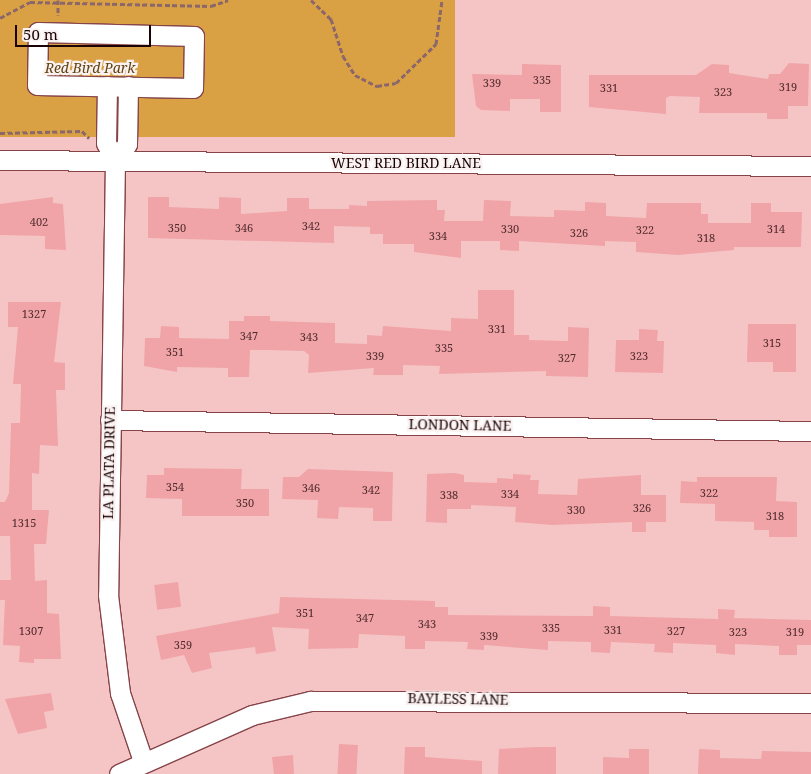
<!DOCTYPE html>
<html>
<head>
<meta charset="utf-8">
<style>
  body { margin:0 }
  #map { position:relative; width:811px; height:774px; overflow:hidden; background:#f5c5c6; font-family:"Noto Serif",serif }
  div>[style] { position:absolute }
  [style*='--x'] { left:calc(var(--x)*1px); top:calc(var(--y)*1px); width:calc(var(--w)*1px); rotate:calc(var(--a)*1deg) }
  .green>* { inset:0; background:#d9a044; transform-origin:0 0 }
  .building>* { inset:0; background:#f0a4a7; transform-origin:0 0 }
  .path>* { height:3px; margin-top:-1.5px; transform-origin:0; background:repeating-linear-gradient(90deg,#8c6769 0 5px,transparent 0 7.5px) }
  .roads { filter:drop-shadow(1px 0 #864449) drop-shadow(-1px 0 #864449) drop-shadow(0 1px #864449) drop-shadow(0 -1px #864449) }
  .minor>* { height:19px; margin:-9.5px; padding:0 9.5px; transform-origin:9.5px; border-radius:9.5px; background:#fff }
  span { translate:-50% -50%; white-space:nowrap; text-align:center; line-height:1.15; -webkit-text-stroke:4.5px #faf1f1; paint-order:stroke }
  .number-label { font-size:11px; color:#502b2e }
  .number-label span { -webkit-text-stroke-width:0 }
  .park-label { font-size:14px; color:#604310; font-style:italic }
  .street-label { font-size:14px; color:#1b0305 }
  .scale { position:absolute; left:15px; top:25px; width:136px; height:22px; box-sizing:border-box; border:2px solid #1b0305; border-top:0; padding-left:6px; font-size:15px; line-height:18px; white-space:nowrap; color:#1b0305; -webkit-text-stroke:4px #faf1f1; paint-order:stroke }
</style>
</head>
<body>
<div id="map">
  <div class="green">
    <i style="left:0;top:0;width:455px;height:137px"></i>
  </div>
  <div class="building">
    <i style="clip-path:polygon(789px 63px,809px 64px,808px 106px,788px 106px,788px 119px,767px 119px,767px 113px,699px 113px,700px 97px,670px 96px,666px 98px,666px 114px,589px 107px,589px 75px,696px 75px,712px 64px,729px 65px,729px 73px,768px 79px,769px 74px,780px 74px)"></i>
    <i style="clip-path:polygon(522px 64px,561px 65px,561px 112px,540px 112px,540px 99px,510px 99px,510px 111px,481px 110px,476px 106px,472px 74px,522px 75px)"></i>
    <i style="clip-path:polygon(53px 197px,53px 203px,63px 204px,66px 250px,45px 249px,45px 236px,0 235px,0 204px)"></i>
    <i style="clip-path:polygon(148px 197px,169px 197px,169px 207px,219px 209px,219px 197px,241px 198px,241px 214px,287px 211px,287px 198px,309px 198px,309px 209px,349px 209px,349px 205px,367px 206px,367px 201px,437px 200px,437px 210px,445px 210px,444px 221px,483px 221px,484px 200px,511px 201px,510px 216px,554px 217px,554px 210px,585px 211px,585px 202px,606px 203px,606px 216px,646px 218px,647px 203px,701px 203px,701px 214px,708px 214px,708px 223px,751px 223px,751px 203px,771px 203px,771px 212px,802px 212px,801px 247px,734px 247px,734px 250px,678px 255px,636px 252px,636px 242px,605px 241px,605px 246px,519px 241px,519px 251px,500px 250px,500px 241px,461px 241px,461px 258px,414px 252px,414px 244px,383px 244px,383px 234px,370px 234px,370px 227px,334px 226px,334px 243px,148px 238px)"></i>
    <i style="clip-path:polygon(478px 290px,514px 290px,514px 335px,529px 335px,529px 340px,568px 341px,568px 327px,589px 328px,588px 377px,546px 376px,546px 371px,439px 374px,440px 366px,403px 365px,403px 375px,373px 375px,374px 368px,308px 373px,309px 355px,304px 351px,269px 350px,250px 350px,249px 377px,228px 377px,228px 368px,177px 367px,177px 372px,144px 366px,145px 338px,160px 338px,161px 326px,179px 327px,179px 338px,229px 339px,229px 321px,244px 321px,244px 316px,270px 316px,270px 321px,335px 323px,335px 343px,367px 344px,367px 335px,382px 336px,383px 326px,451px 331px,451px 318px,478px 319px)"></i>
    <i style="clip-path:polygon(8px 302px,61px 302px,54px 362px,65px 363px,65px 390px,56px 390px,58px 446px,40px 445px,39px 474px,32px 473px,32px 510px,49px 510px,46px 544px,34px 544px,35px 581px,47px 580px,47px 613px,59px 614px,61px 659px,34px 659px,34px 663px,19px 662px,20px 646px,3px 645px,5px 600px,0 600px,0 580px,11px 580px,10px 536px,0 536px,0 502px,5px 502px,9px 493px,11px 423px,20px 423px,21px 384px,13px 384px,18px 327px,8px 327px)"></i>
    <i style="clip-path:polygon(748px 324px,796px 324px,796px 372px,773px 372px,773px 362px,747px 362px)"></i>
    <i style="clip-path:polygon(639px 329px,658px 330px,657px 341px,664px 341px,663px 373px,615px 372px,616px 340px,639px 340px)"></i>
    <i style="clip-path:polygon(164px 468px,242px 469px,241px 489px,269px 489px,269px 516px,182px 516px,182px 499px,146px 498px,147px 475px,164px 475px)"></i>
    <i style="clip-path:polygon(308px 469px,393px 472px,392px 521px,373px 521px,373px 508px,339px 507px,338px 519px,317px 518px,318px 500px,282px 499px,283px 477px,299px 477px)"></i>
    <i style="clip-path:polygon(455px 473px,464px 475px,464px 482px,497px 483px,497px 478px,513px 479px,513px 474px,531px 475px,530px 480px,539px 480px,538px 494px,577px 495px,578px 479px,641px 475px,641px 495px,666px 495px,666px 522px,646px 522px,646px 532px,632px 532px,632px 522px,552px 525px,515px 522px,516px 507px,471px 505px,471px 509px,447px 509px,447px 523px,426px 522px,427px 474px)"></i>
    <i style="clip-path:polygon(697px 477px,777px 477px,776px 501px,797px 502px,797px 537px,769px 537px,769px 530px,754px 530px,754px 522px,715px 521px,715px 504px,680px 503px,681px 481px,697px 482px)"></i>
    <i style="left:178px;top:582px;width:25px;height:24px;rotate:83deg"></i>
    <i style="clip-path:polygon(280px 597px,435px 601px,435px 607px,448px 607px,448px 615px,593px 616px,593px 606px,610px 607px,610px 616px,718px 619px,718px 609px,735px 610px,734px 618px,811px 620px,811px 645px,797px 645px,797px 655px,779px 655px,779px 646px,735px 644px,735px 655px,716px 653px,716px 645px,673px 643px,673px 653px,654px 652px,655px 644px,611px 642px,610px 653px,591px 652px,591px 642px,548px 641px,548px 650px,484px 645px,484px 650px,467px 649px,468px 642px,425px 641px,425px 649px,405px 649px,405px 636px,359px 634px,358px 648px,308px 649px,309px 629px,272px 627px,276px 651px,256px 654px,255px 647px,209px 653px,212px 668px,192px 673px,184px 655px,161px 660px,156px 636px,279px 613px)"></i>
    <i style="clip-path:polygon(51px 693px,54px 710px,44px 712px,47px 728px,18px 734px,5px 699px)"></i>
    <i style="left:339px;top:744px;width:19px;height:30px;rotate:3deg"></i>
    <i style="clip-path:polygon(405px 747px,425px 747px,425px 757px,482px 761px,482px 774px,404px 774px)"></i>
    <i style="clip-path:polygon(536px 747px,556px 747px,556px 774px,498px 774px,499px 749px)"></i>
    <i style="clip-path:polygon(629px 749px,649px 749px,649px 774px,603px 774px,603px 757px,629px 758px)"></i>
    <i style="clip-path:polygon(699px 749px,720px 750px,720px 758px,761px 759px,762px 751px,811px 752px,811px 774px,698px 774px)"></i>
    <i style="clip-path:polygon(293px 755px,294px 774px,274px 774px,272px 757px)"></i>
  </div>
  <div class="path">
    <i style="--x:58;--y:0;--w:15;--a:90"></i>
    <i style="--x:311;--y:0;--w:28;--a:44"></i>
    <i style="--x:331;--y:19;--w:39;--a:72"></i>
    <i style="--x:343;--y:56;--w:22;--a:58"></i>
    <i style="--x:355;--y:75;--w:25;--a:27"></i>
    <i style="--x:377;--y:86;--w:19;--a:-9"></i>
    <i style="--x:396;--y:83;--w:56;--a:-44.3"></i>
    <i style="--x:436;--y:44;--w:44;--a:-82.2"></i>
    <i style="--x:0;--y:18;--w:34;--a:-28"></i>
    <i style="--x:30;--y:2;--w:181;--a:1.3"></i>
    <i style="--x:211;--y:6;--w:18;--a:-19"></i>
    <i style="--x:0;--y:133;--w:82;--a:-1.4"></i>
    <i style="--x:82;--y:131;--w:10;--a:45"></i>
  </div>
  <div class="roads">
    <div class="minor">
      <i style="--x:38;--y:32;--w:156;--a:1.5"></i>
      <i style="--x:194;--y:36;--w:52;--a:91.1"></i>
      <i style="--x:193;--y:88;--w:156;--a:-178.9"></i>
      <i style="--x:37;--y:85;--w:53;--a:-88.9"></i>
      <i style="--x:107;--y:86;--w:57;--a:91"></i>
      <i style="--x:106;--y:143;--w:19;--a:62"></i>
      <i style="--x:0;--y:160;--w:811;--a:0.42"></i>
      <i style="--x:115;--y:160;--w:435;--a:90.9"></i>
      <i style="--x:108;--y:595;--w:99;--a:83"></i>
      <i style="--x:120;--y:693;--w:72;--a:71.3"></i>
      <i style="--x:115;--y:160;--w:20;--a:-53"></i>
      <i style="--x:127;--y:144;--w:58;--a:-89"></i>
      <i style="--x:110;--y:420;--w:701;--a:0.9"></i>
      <i style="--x:119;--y:774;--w:145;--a:-23.9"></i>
      <i style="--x:252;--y:715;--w:60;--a:-13.6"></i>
      <i style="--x:310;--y:701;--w:501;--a:0.23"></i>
    </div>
  </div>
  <div class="number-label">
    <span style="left:542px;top:80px">335</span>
    <span style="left:492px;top:83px">339</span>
    <span style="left:788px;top:87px">319</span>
    <span style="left:609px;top:88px">331</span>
    <span style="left:723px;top:92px">323</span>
    <span style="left:39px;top:222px">402</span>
    <span style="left:311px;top:226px">342</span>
    <span style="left:177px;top:228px">350</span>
    <span style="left:244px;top:228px">346</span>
    <span style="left:510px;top:229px">330</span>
    <span style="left:776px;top:229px">314</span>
    <span style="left:645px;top:230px">322</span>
    <span style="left:579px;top:233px">326</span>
    <span style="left:438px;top:236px">334</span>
    <span style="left:706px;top:238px">318</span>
    <span style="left:34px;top:314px">1327</span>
    <span style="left:497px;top:329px">331</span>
    <span style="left:249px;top:336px">347</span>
    <span style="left:309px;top:337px">343</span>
    <span style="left:772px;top:343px">315</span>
    <span style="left:444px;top:348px">335</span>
    <span style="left:175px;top:352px">351</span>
    <span style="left:375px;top:356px">339</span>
    <span style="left:639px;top:356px">323</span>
    <span style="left:567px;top:358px">327</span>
    <span style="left:175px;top:487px">354</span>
    <span style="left:311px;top:488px">346</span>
    <span style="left:371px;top:490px">342</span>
    <span style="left:709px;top:493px">322</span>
    <span style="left:510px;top:494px">334</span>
    <span style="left:449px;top:495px">338</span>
    <span style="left:245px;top:503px">350</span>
    <span style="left:642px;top:508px">326</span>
    <span style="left:576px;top:510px">330</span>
    <span style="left:775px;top:516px">318</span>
    <span style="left:24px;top:523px">1315</span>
    <span style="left:305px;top:613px">351</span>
    <span style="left:365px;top:618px">347</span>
    <span style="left:427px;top:624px">343</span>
    <span style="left:551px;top:628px">335</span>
    <span style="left:613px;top:630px">331</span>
    <span style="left:31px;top:631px">1307</span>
    <span style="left:676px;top:631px">327</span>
    <span style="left:738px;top:632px">323</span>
    <span style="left:795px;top:632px">319</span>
    <span style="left:489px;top:636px">339</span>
    <span style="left:183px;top:645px">359</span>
  </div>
  <div class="park-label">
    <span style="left:90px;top:68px">Red Bird Park</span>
  </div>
  <div class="street-label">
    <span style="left:406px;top:163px">WEST RED BIRD LANE</span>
    <span style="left:460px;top:425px;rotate:1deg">LONDON LANE</span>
    <span style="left:109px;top:463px;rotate:-89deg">LA PLATA DRIVE</span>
    <span style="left:458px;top:699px;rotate:1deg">BAYLESS LANE</span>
  </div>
  <div class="scale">50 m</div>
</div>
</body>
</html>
